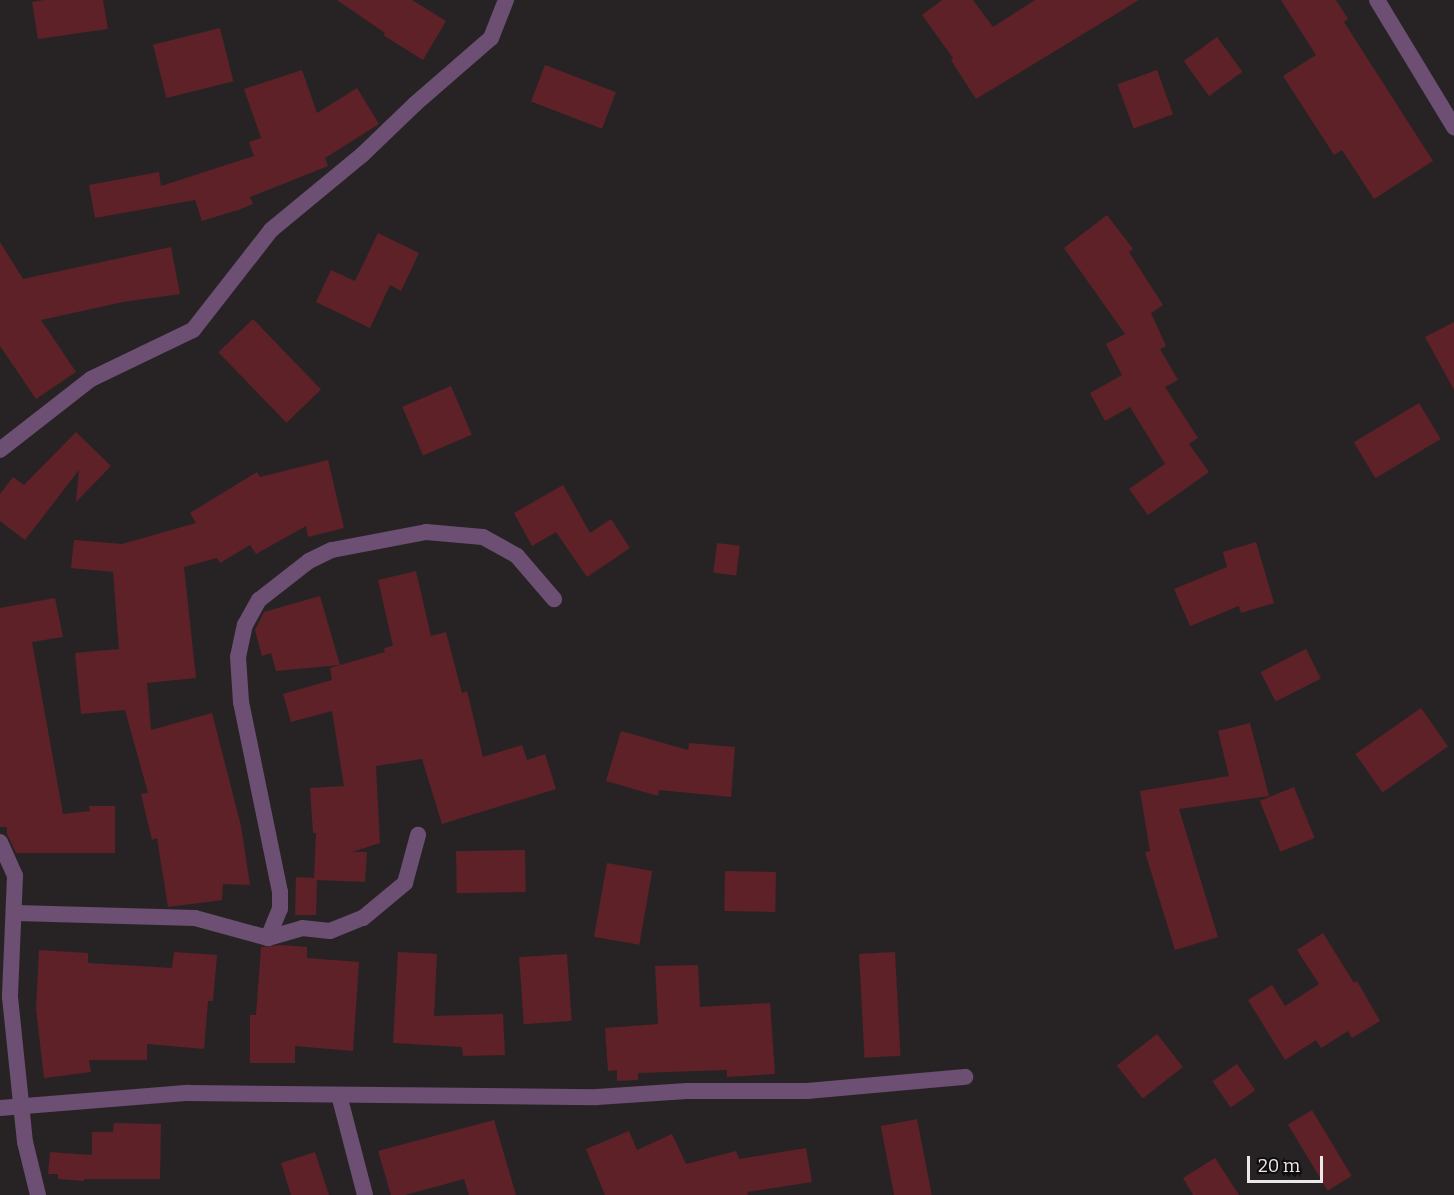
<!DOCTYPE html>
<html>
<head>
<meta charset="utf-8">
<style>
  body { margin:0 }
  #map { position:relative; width:1454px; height:1195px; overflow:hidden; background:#272325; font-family:Bitter,serif }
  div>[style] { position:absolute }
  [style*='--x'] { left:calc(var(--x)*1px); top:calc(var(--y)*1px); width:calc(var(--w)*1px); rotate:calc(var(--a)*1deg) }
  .building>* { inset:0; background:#5d2127; transform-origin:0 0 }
  .minor>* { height:16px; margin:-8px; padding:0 8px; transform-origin:8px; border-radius:8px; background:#6c4f73 }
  span { translate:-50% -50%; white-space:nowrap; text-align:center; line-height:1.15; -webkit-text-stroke:6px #0f0d0e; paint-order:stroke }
  .scale { position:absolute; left:1247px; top:1156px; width:76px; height:27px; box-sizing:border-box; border:3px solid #ebe8e9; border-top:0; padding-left:8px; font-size:18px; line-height:21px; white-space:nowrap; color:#ebe8e9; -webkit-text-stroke:4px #0f0d0e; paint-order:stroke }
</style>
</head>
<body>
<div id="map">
  <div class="building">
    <i style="clip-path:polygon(44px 0,103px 0,108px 29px,38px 39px,32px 2px)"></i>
    <i style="clip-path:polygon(337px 0,412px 0,446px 21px,423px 60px,383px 35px,385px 33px)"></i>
    <i style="clip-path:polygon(942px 0,973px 0,993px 27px,1035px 0,1139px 0,976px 99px,951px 60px,953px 58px,922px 15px)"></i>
    <i style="clip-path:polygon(1281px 0,1336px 0,1348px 19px,1344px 22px,1433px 161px,1374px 199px,1342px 150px,1334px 155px,1283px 76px,1316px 55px)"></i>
    <i style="left:220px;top:28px;width:55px;height:69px;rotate:76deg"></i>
    <i style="left:1217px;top:37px;width:43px;height:41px;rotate:54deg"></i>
    <i style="left:545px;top:65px;width:76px;height:39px;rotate:21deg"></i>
    <i style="clip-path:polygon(302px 70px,317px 113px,357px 88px,379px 124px,325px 158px,328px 166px,250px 197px,253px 204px,238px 210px,202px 221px,195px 200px,95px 218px,89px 185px,159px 172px,161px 186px,254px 156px,249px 142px,261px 138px,244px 89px)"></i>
    <i style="left:1157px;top:70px;width:47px;height:42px;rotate:70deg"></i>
    <i style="clip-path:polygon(1107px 215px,1133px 249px,1129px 252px,1163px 305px,1151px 313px,1166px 346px,1160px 349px,1178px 380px,1165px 387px,1198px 438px,1189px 444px,1209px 472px,1148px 515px,1129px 489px,1165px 464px,1130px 407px,1105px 421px,1090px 393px,1122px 375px,1106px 344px,1125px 334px,1064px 248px)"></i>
    <i style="clip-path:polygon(378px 233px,419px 253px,401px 291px,390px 285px,370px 328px,316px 302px,331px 270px,355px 281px)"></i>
    <i style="clip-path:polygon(0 242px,23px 279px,171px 247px,180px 294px,123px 302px,41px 320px,76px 372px,36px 399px,0 346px)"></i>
    <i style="left:253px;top:319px;width:98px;height:48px;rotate:46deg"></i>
    <i style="clip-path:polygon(1454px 322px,1454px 390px,1425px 337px)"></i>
    <i style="left:451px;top:386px;width:53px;height:53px;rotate:67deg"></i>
    <i style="left:1419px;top:403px;width:42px;height:76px;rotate:59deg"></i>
    <i style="clip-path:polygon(76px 432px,111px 466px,76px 502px,79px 470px,25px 540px,0 521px,0 494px,13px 477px,24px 485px)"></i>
    <i style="clip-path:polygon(328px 460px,344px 528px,308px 537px,306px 526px,256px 554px,250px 545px,220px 563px,217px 558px,184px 567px,196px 678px,147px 683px,151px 730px,212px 713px,241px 826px,250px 885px,223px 884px,222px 900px,168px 907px,157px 838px,152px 840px,141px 794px,148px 793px,125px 710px,81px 714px,75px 653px,119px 649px,113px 572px,71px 568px,74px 540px,122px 544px,196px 523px,190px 513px,257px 472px,260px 477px)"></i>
    <i style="clip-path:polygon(563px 485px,590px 533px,611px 519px,630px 548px,587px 577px,556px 532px,532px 546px,514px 513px)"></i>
    <i style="clip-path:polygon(1256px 542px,1274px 603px,1241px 613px,1239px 606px,1190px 626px,1174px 589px,1227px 567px,1223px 552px)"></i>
    <i style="left:717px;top:543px;width:23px;height:30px;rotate:7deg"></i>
    <i style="clip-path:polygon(416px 571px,431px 636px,446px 632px,462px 693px,467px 691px,483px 757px,522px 745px,527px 760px,545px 754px,556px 789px,442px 824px,422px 759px,376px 766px,380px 843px,352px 852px,367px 852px,365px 882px,317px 880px,316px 915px,295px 915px,296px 877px,314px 878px,316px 833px,313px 833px,310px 788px,344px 786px,332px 711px,291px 722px,283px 694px,332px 680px,330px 668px,385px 652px,384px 648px,393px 646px,378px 580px)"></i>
    <i style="clip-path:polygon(320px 596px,340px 665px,276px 671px,271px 653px,262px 656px,255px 630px,264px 612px)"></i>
    <i style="clip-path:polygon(55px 598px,63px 637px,32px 642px,63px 814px,90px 811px,89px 806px,115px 806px,115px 853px,16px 853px,7px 834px,7px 827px,0 827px,0 608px)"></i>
    <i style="left:1306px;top:649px;width:33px;height:51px;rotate:63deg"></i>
    <i style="left:1421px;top:708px;width:47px;height:80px;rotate:55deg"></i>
    <i style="clip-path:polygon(1250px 723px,1269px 796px,1179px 809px,1218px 937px,1175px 950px,1145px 852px,1150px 851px,1140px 791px,1229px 776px,1218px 731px)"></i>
    <i style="clip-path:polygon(621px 731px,688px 750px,689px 743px,735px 747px,731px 797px,659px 790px,658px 796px,606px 781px)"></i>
    <i style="left:1294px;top:787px;width:55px;height:37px;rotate:68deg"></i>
    <i style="left:525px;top:850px;width:42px;height:69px;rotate:89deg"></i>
    <i style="left:607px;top:863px;width:46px;height:75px;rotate:10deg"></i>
    <i style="left:725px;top:871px;width:51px;height:40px;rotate:1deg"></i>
    <i style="clip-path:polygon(1323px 933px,1354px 983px,1357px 981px,1380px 1021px,1352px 1038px,1348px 1031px,1321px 1048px,1316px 1040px,1285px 1060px,1248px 1000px,1272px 985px,1285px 1006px,1319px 984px,1297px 950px)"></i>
    <i style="clip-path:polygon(281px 945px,307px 947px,307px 958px,359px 962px,353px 1051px,295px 1046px,295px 1063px,250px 1063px,250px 1015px,256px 1015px,261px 947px)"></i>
    <i style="clip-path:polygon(39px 950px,88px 953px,88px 963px,172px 968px,174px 952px,217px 955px,213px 1001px,208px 1001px,204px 1049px,147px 1044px,147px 1060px,89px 1060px,91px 1072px,44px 1078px,36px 1009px)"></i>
    <i style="clip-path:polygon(398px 952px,437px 954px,434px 1016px,503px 1014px,505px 1055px,463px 1056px,462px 1047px,393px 1043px)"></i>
    <i style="left:895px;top:952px;width:104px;height:36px;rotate:87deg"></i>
    <i style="left:567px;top:954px;width:67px;height:48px;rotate:86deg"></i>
    <i style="clip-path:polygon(698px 965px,700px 1007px,770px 1003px,775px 1074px,727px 1077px,727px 1070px,638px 1073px,638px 1080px,617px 1081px,617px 1070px,608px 1071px,605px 1028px,658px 1024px,655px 966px)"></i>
    <i style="left:1157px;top:1034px;width:42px;height:51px;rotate:52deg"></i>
    <i style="left:1237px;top:1064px;width:32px;height:30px;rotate:55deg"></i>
    <i style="left:1312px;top:1110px;width:77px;height:28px;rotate:59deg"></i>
    <i style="left:917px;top:1119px;width:77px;height:37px;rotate:79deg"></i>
    <i style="clip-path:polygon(494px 1120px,516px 1195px,469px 1195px,464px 1179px,405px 1195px,391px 1195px,378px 1151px)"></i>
    <i style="clip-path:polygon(114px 1123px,161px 1124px,160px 1179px,84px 1179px,84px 1181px,58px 1179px,58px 1174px,48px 1174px,50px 1152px,92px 1155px,92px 1132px,113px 1132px)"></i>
    <i style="clip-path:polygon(629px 1131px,637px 1150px,672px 1134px,686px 1164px,736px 1151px,739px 1159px,806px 1148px,812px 1182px,747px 1192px,748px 1195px,605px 1195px,586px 1149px)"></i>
    <i style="clip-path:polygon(315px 1152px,329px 1195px,291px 1195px,281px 1163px)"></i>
    <i style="clip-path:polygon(1215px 1158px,1239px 1195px,1193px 1195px,1183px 1178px)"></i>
  </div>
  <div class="minor">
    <i style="--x:1377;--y:0;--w:149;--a:58.8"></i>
    <i style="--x:0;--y:450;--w:115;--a:-38"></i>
    <i style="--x:91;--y:379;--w:113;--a:-25.7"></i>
    <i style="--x:193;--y:330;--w:127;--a:-52"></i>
    <i style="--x:271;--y:230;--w:118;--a:-39.5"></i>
    <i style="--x:362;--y:155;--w:74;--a:-43.9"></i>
    <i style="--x:415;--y:104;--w:101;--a:-41"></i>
    <i style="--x:491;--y:38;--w:41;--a:-68.5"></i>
    <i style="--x:0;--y:842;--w:37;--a:66"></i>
    <i style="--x:15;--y:876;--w:121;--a:92.4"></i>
    <i style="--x:10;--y:997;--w:146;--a:84.1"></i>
    <i style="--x:25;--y:1142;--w:55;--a:76.2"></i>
    <i style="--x:16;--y:913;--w:179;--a:1.6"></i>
    <i style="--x:195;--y:918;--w:76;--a:15.3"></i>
    <i style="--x:268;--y:938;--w:35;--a:-16"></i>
    <i style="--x:302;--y:928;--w:28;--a:6"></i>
    <i style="--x:330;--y:931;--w:35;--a:-22"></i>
    <i style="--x:363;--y:918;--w:55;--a:-39.8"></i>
    <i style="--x:405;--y:883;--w:50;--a:-74.8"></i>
    <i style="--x:268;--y:938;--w:31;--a:-68"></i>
    <i style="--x:280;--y:909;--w:17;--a:-90"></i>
    <i style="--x:280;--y:892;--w:194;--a:-101.6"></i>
    <i style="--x:241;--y:702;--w:45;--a:-93.8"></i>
    <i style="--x:238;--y:657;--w:33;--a:-78"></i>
    <i style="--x:245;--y:625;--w:29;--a:-61"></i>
    <i style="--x:259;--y:600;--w:63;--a:-38"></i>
    <i style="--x:309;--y:561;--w:25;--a:-26"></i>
    <i style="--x:332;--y:550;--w:96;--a:-10.8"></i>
    <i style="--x:426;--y:532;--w:57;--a:5"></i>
    <i style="--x:483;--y:537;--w:39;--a:29"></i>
    <i style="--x:517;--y:556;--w:57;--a:49.3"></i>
    <i style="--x:339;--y:1095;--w:103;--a:75.4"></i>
    <i style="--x:0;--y:1108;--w:189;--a:-4.6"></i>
    <i style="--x:188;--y:1093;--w:409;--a:0.6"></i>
    <i style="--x:597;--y:1097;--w:90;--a:-3.8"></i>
    <i style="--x:687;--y:1091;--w:120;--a:0"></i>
    <i style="--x:807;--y:1091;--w:159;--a:-5.1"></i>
  </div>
  <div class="scale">20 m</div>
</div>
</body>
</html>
